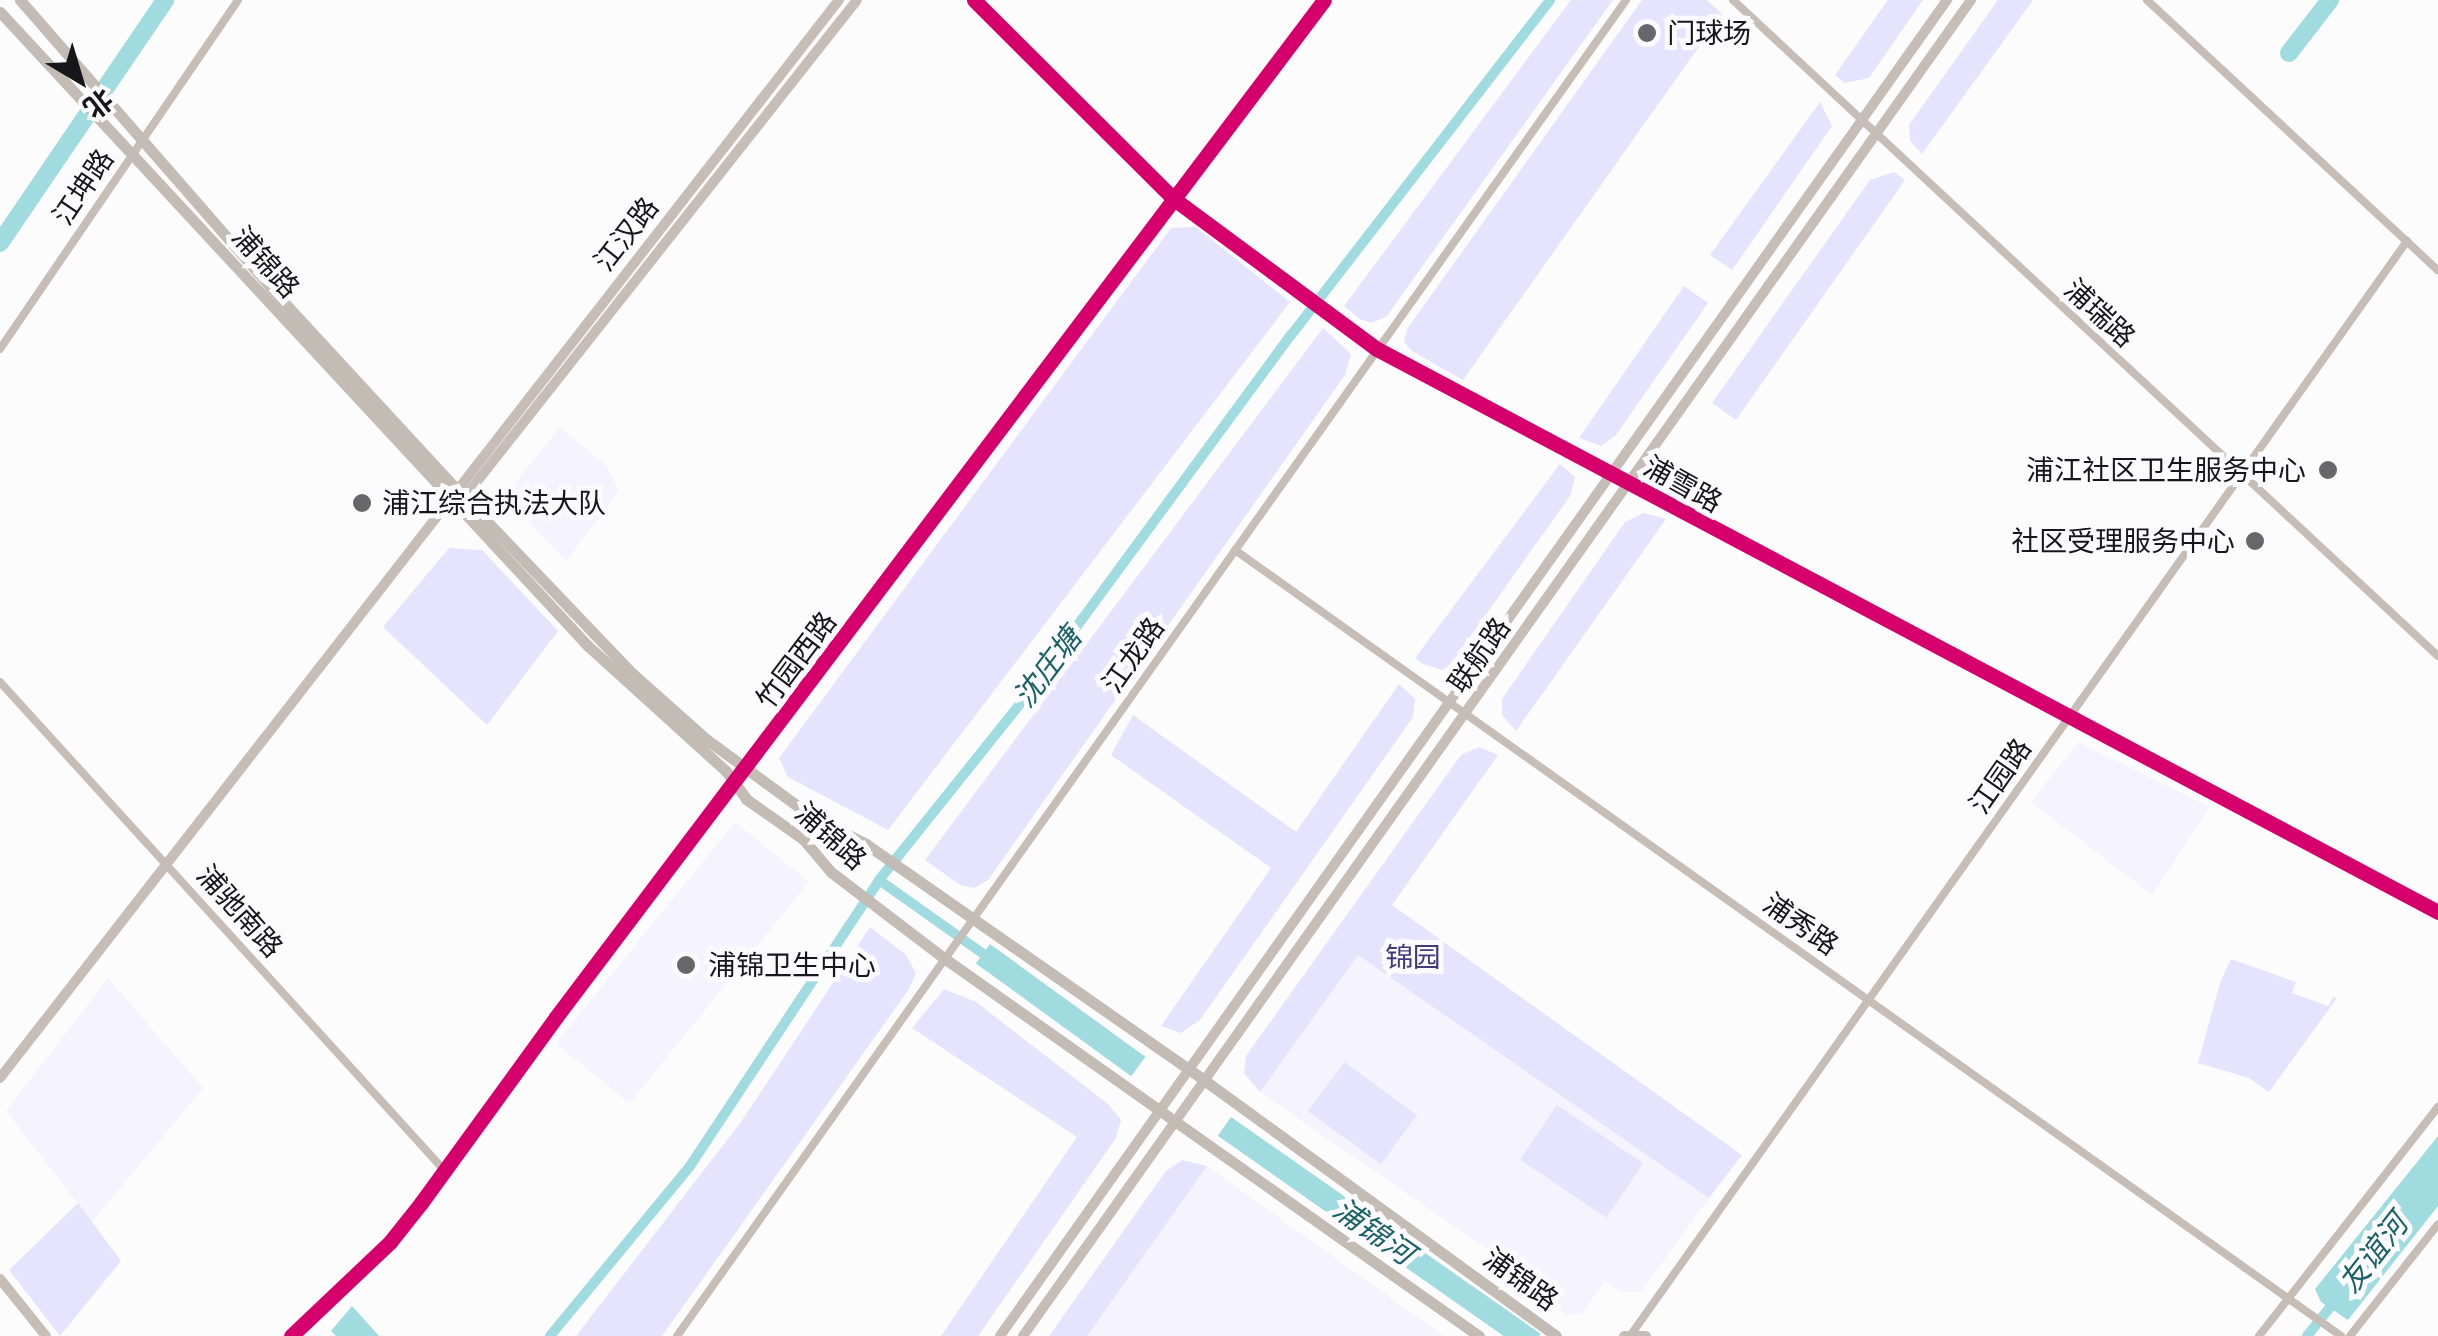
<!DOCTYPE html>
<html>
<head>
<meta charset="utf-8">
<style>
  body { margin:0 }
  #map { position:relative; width:2438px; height:1336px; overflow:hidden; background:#fcfcfd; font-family:"PT Sans Narrow","Noto Sans SC",sans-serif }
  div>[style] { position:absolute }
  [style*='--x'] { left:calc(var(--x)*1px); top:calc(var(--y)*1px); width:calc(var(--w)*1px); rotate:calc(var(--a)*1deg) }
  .built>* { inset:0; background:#f4f3fe; transform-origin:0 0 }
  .green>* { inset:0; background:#e5e3fd; transform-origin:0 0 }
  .water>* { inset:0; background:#a0dbe0; transform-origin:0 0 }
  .canal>* { height:10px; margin:-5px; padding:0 5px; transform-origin:5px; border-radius:5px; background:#a0dbe0 }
  .river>* { height:18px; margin:-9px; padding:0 9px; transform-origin:9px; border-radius:9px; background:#a0dbe0 }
  .minor>* { height:8px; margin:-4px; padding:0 4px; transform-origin:4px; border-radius:4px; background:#c5bdb6 }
  .tertiary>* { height:10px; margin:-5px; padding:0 5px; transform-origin:5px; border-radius:5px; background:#c5bdb6 }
  .secondary>* { height:11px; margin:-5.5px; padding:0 5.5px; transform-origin:5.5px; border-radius:5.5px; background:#c2bcb4 }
  .cycleway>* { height:15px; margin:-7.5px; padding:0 7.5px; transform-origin:7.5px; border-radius:7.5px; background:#d6006c }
  .dots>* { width:28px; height:28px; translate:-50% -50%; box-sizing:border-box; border:5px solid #fbfbfe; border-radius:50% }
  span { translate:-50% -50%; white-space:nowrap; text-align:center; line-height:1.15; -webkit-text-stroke:10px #fbfbfe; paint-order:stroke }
  .poi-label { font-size:28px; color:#17171b }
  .left { translate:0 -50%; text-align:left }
  .right { translate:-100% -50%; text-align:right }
  .street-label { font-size:28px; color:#17171b }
  .park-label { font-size:28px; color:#44387d }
  .water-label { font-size:30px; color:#1b6266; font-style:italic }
  .north { position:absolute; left:30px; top:30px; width:100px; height:100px; -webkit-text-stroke:8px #fbfbfe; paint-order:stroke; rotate:142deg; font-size:28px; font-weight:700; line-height:40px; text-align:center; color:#17171b }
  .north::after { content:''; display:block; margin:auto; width:35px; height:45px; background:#17171b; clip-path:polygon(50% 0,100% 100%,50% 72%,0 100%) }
</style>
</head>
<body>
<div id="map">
  <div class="built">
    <i style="clip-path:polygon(560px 427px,606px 465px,619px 491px,566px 561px,511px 505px,508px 492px)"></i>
    <i style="clip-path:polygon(2078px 742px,2210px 807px,2152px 895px,2031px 802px)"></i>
    <i style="left:735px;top:822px;width:95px;height:285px;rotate:39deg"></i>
    <i style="clip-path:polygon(1357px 954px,1709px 1198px,1641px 1292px,1621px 1292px,1605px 1281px,1582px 1314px,1567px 1315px,1533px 1291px,1529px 1278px,1260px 1092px)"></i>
    <i style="clip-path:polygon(108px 978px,203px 1088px,92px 1222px,6px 1111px)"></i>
    <i style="clip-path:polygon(1207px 1166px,1444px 1336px,1087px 1336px)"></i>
  </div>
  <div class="green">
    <i style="clip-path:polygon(1571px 0,1613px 0,1386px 317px,1371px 323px,1360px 319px,1344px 306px)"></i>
    <i style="clip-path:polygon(1642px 0,1707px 0,1722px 14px,1463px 380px,1412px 351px,1404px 342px,1407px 329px)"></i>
    <i style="clip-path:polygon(1888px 0,1923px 0,1869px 78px,1845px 83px,1835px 75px)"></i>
    <i style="clip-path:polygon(1998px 0,2033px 0,1922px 154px,1910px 141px,1909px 125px)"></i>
    <i style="clip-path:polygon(1820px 102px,1832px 126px,1732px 270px,1710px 255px)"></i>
    <i style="clip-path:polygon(1894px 172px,1905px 180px,1736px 420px,1712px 403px,1870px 180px)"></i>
    <i style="clip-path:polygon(1196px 227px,1290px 302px,888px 830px,788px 777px,779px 758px,1171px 228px)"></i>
    <i style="clip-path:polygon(1684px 286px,1708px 303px,1616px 435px,1601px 446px,1579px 438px)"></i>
    <i style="clip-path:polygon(1323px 328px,1351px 354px,1345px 375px,988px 880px,974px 888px,960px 885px,925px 860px)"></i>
    <i style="clip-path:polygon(1560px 464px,1575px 477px,1570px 496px,1450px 665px,1442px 670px,1423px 664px,1415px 658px)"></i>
    <i style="clip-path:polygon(1644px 513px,1666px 519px,1516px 731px,1502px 715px,1502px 699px,1625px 522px)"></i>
    <i style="clip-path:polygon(449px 548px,482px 550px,558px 631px,487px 725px,383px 627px)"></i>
    <i style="clip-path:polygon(1399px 684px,1415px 699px,1413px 717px,1200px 1020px,1181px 1033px,1161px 1026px,1271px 868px,1111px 755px,1133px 715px,1296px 832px)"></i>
    <i style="clip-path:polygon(1479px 747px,1498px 755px,1392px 905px,1742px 1155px,1709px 1198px,1358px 955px,1260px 1092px,1244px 1073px,1246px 1056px,1461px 755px)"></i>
    <i style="clip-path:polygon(870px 927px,906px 955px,916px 973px,909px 989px,662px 1336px,576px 1336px,741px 1122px)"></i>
    <i style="clip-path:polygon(2231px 959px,2296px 982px,2292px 993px,2328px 1006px,2333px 997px,2337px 998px,2269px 1092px,2249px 1078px,2198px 1063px,2220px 983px)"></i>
    <i style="clip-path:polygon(944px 989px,976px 1002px,1108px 1104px,1121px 1120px,1116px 1138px,978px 1336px,941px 1336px,1077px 1137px,912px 1028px)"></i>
    <i style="left:1344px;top:1062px;width:90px;height:61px;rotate:36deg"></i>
    <i style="left:1557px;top:1105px;width:104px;height:66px;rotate:34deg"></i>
    <i style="clip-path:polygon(1182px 1160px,1207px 1166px,1087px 1336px,1049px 1336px,1166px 1171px)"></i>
    <i style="clip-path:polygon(78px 1203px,121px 1261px,60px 1336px,9px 1270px)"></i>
  </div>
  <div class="water">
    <i style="left:990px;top:944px;width:192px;height:24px;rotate:36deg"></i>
    <i style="left:1231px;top:1117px;width:378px;height:23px;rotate:35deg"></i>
    <i style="clip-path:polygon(2438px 1136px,2438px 1206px,2348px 1320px,2321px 1302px,2315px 1289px)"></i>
    <i style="clip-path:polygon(352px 1306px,379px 1336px,336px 1336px,331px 1331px)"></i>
  </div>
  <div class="canal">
    <i style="--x:879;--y:880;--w:138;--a:35.3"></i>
    <i style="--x:550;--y:1336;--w:220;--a:-50.5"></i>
    <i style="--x:690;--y:1166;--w:343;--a:-56.5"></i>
    <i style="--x:879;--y:880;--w:224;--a:-51.3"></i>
    <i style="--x:1019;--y:705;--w:461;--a:-53.7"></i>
    <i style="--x:1292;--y:334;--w:422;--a:-52.3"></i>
    <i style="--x:2307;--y:1336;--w:46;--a:-51.1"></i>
  </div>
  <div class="river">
    <i style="--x:2289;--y:53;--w:67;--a:-52.3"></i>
    <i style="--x:0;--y:243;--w:294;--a:-55.8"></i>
  </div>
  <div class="minor">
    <i style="--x:974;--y:0;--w:282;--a:44.9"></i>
    <i style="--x:1174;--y:199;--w:252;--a:36.5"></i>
    <i style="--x:1377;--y:349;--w:1201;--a:27.95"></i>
    <i style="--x:1733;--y:0;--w:963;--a:42.94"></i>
    <i style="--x:2147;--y:0;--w:397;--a:42.9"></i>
    <i style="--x:0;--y:349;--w:422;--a:-55.7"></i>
    <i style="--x:1235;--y:550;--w:1357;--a:35.4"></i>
    <i style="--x:0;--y:682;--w:661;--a:47.7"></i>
    <i style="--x:677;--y:1336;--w:1639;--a:-54.61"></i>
    <i style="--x:1630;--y:1336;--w:1343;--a:-54.64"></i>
    <i style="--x:2259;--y:1336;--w:291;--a:-52"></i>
    <i style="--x:2350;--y:1336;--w:142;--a:-51.8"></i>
  </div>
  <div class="tertiary">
    <i style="--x:459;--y:498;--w:5;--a:0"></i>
    <i style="--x:464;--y:498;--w:634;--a:-51.72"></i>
    <i style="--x:0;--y:1078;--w:1366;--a:-52.11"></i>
    <i style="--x:0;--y:1279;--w:73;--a:51.1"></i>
    <i style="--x:291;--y:1336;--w:137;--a:-43.5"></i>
    <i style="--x:390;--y:1242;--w:50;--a:-51.5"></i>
    <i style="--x:421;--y:1203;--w:230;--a:-54"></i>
    <i style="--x:556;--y:1017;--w:1274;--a:-52.94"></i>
    <i style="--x:1000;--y:1336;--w:1638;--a:-54.67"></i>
    <i style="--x:1023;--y:1336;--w:1638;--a:-54.64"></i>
  </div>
  <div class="secondary">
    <i style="--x:20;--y:0;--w:394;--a:48.9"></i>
    <i style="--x:279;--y:297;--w:260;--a:47.3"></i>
    <i style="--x:455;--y:488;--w:256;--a:46.3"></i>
    <i style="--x:632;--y:673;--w:99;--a:41.7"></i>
    <i style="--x:706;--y:739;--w:129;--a:36.2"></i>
    <i style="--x:810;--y:815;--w:63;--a:27.4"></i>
    <i style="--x:866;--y:844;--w:412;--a:34.9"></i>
    <i style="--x:1204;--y:1080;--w:435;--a:36"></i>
    <i style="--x:0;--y:12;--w:865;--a:47.16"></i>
    <i style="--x:588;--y:646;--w:186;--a:42.2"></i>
    <i style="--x:726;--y:771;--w:34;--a:54"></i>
    <i style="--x:746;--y:799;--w:70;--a:35.1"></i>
    <i style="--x:803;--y:839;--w:43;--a:49.7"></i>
    <i style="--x:831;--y:872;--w:142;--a:37.3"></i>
    <i style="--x:944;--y:958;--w:655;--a:35.24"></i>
    <i style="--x:1624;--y:1336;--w:21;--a:0"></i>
  </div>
  <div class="cycleway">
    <i style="--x:974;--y:0;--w:282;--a:44.9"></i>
    <i style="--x:1174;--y:199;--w:252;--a:36.5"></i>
    <i style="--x:1377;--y:349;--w:1201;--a:27.95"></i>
    <i style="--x:291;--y:1336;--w:137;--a:-43.5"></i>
    <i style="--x:390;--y:1242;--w:50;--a:-51.5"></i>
    <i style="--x:421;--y:1203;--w:230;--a:-54"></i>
    <i style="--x:556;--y:1017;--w:1274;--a:-52.94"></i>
  </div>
  <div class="dots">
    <i style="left:1647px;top:33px;background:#67676a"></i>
    <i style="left:2328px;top:470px;background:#67676a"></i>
    <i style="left:362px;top:503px;background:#67676a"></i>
    <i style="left:2255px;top:541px;background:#67676a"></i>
    <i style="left:686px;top:965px;background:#67676a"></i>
  </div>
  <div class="poi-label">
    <span class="left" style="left:1667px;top:33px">门球场</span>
    <span class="right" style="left:2306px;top:470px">浦江社区卫生服务中心</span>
    <span class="left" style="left:382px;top:503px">浦江综合执法大队</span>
    <span class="right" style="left:2235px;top:541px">社区受理服务中心</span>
    <span class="left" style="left:708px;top:965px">浦锦卫生中心</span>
  </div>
  <div class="street-label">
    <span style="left:83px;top:187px;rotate:-56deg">江坤路</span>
    <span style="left:626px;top:234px;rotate:-52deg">江汉路</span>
    <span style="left:266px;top:262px;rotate:48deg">浦锦路</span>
    <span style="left:2100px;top:313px;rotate:43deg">浦瑞路</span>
    <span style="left:1683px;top:484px;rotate:29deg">浦雪路</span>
    <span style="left:1133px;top:655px;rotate:-55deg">江龙路</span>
    <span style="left:1479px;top:655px;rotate:-55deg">联航路</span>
    <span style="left:796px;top:660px;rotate:-53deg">竹园西路</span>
    <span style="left:2000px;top:776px;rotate:-55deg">江园路</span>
    <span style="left:831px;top:836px;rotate:42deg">浦锦路</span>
    <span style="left:240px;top:911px;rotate:48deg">浦驰南路</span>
    <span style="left:1801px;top:924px;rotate:35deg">浦秀路</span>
    <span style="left:1521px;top:1279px;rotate:36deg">浦锦路</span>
  </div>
  <div class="park-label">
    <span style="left:1413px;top:957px">锦园</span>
  </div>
  <div class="water-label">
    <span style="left:1047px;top:667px;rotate:-53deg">沈庄塘</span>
    <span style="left:1374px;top:1231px;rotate:35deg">浦锦河</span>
    <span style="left:2373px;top:1253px;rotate:-52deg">友谊河</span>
  </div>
  <div class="north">北</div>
</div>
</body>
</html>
